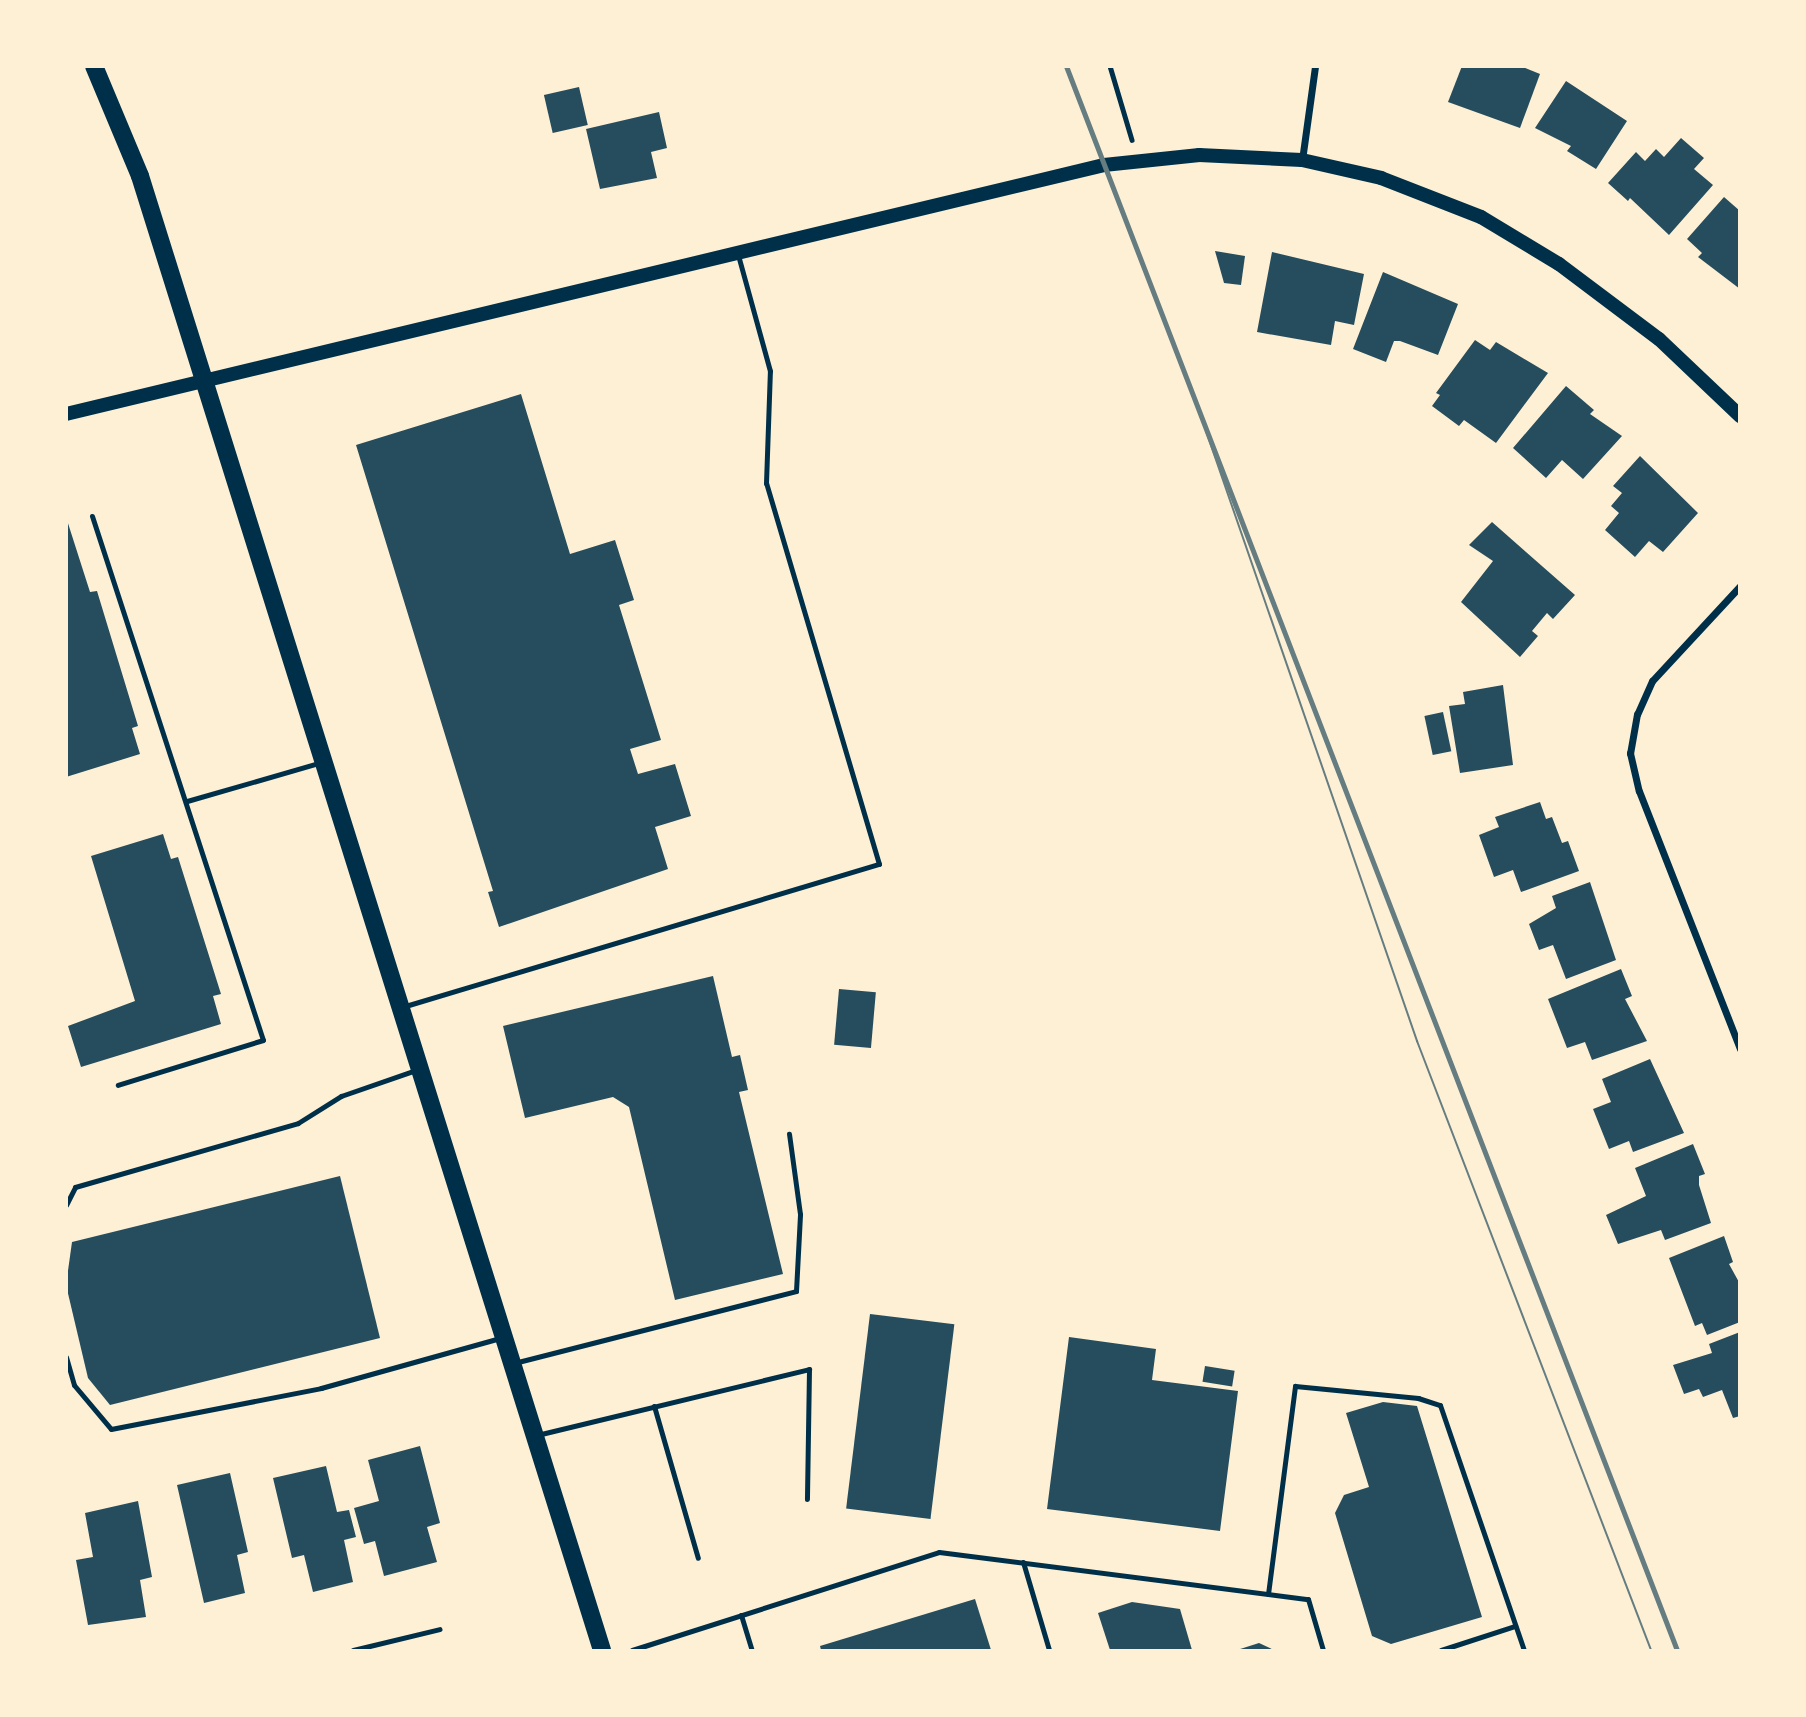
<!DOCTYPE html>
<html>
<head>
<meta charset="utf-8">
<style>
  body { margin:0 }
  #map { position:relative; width:1806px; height:1717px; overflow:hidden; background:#fdf0d5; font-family:"DM Sans",sans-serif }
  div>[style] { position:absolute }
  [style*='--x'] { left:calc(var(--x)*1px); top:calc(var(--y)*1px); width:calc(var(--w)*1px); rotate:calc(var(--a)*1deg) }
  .building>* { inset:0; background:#264d5e; transform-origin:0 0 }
  .path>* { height:4.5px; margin:-2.25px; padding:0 2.25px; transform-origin:2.25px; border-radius:2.25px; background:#003049 }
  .service>* { height:5px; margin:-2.5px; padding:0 2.5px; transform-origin:2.5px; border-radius:2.5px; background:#003049 }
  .minor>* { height:7px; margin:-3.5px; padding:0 3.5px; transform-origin:3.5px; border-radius:3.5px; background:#003049 }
  .secondary>* { height:14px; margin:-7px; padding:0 7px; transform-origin:7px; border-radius:7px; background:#003049 }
  .primary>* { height:18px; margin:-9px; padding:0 9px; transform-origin:9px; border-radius:9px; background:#003049 }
  .tram>* { height:2px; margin:-1px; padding:0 1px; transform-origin:1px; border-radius:1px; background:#657d81 }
  .rail>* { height:5px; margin:-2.5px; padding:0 2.5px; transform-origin:2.5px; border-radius:2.5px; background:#657d81 }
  span { translate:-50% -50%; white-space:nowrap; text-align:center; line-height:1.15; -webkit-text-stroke:5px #fdf0d5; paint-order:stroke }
  .frame { position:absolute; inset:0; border:68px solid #fdf0d5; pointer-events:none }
</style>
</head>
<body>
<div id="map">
  <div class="building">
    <i style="clip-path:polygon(1462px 66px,1520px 66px,1540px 74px,1520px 128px,1448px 102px)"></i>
    <i style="clip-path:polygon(1566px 81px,1627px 121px,1596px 169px,1567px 151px,1571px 146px,1535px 128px)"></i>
    <i style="left:579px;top:87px;width:39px;height:36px;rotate:77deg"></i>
    <i style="clip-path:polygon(659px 112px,667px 148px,651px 152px,657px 178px,600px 189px,586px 129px)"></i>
    <i style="clip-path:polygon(1681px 138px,1704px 158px,1694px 169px,1713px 185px,1669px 235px,1630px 198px,1628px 201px,1608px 183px,1636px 152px,1645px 161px,1656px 149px,1664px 157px)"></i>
    <i style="clip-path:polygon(1724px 197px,1740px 211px,1740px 289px,1698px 257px,1702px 253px,1687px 239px)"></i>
    <i style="clip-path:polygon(1215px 251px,1245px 256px,1241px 285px,1224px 283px)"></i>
    <i style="clip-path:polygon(1272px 252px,1364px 274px,1354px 325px,1335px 321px,1331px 345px,1257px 332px)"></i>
    <i style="clip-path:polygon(1383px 272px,1458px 304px,1438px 355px,1400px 341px,1394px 341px,1386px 362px,1353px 349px)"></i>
    <i style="clip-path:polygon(1475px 340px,1490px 350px,1496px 342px,1548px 373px,1496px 443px,1464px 420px,1459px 426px,1432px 406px,1440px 395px,1436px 393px)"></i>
    <i style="clip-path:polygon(1566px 386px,1594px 410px,1590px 414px,1622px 436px,1583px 479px,1562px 460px,1546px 478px,1513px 448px)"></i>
    <i style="clip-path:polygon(521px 394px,570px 554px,615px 540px,634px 600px,619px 605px,661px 740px,630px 749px,638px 774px,675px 764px,691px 816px,655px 827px,668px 869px,499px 927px,488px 892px,493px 891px,356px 445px)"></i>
    <i style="clip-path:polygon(1640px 456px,1698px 513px,1663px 552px,1649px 541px,1635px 557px,1605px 530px,1619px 513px,1611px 506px,1622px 493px,1613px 486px)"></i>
    <i style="clip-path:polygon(66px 517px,90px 592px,97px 591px,138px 726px,132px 728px,140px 754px,66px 777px)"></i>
    <i style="clip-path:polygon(1492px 522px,1575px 595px,1553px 619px,1547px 613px,1532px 631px,1538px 636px,1520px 657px,1461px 602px,1493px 561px,1469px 545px)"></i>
    <i style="clip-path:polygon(1503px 685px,1513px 765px,1460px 773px,1449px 706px,1465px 704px,1463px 692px)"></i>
    <i style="left:1443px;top:712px;width:40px;height:19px;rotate:78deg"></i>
    <i style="clip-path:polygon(1540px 802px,1546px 819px,1552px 817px,1562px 843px,1568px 841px,1579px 871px,1521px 892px,1513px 870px,1494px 877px,1479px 835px,1499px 827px,1495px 817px)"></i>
    <i style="clip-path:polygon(163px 834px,171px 859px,178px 857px,221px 994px,213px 996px,221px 1024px,81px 1067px,68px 1026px,135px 1001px,91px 856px)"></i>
    <i style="clip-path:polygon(1590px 882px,1616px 960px,1566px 979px,1553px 945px,1539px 950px,1529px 924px,1556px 908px,1552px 896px)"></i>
    <i style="clip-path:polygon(1621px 969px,1632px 996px,1625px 999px,1647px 1041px,1592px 1060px,1585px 1042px,1567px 1048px,1548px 999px)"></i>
    <i style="clip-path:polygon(713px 976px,732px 1057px,740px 1055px,748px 1090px,739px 1092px,783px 1274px,675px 1300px,629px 1107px,613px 1097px,525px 1118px,503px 1026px)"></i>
    <i style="left:839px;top:989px;width:37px;height:56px;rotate:5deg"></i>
    <i style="clip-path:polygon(1650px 1059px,1684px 1133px,1633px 1152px,1629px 1141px,1609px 1149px,1593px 1109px,1611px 1102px,1602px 1079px)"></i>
    <i style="clip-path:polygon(1693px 1144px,1705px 1174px,1699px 1176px,1699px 1185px,1711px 1223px,1665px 1240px,1661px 1230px,1618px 1244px,1606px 1215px,1646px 1196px,1635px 1168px)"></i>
    <i style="clip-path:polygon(340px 1176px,380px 1338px,110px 1405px,88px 1378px,66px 1285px,72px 1242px)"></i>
    <i style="clip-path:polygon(1724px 1236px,1733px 1262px,1729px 1264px,1740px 1284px,1740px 1322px,1707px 1335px,1702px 1323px,1695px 1326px,1669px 1258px)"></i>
    <i style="left:870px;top:1314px;width:85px;height:196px;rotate:7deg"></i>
    <i style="clip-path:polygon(1740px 1332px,1740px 1416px,1733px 1418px,1722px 1390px,1703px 1397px,1699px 1389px,1684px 1394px,1673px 1365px,1712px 1353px,1709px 1344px)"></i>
    <i style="clip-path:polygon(1069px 1337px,1156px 1349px,1152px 1380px,1238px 1391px,1220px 1531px,1047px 1509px)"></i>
    <i style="left:1205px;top:1366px;width:30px;height:16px;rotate:9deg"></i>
    <i style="clip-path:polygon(1383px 1402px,1417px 1406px,1482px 1617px,1391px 1644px,1372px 1636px,1335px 1513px,1344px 1495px,1369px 1487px,1346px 1413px)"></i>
    <i style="clip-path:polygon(420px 1446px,440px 1523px,427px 1527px,437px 1562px,384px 1576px,375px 1541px,364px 1544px,354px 1508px,379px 1501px,368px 1460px)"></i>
    <i style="clip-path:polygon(326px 1466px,337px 1512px,349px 1510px,356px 1537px,344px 1540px,353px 1582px,313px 1592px,304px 1555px,292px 1558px,273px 1478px)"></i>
    <i style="clip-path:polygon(230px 1473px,248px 1552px,237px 1555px,245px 1593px,204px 1603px,177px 1485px)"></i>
    <i style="clip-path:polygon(138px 1501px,152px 1577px,140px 1580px,146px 1617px,88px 1625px,76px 1560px,93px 1557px,85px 1513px)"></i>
    <i style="clip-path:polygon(975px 1599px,991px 1650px,821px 1650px,820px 1646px)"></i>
    <i style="clip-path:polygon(1132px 1602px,1180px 1609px,1192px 1650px,1110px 1650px,1098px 1613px)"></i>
    <i style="clip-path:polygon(1259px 1643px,1274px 1650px,1237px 1650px)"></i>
  </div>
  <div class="path">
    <i style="--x:1110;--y:66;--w:77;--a:73.4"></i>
  </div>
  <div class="service">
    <i style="--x:92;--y:516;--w:551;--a:71.93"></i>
    <i style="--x:263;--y:1040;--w:152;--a:162.8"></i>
    <i style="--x:187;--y:801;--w:141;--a:-16.1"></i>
    <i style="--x:402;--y:1007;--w:498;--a:-16.7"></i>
    <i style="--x:879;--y:864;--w:397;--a:-106.5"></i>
    <i style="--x:766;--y:483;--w:112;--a:-88"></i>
    <i style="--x:770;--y:371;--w:120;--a:-105.4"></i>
    <i style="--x:66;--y:1205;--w:20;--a:-63"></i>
    <i style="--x:75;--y:1187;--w:232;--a:-16"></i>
    <i style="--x:298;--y:1123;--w:51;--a:-32.1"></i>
    <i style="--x:341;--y:1096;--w:79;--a:-19.1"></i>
    <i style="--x:66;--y:1357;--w:29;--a:74"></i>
    <i style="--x:74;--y:1385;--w:57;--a:49.9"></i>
    <i style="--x:111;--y:1429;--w:214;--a:-11"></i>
    <i style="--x:321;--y:1388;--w:186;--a:-15.6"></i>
    <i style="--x:514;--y:1363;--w:291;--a:-14.3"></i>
    <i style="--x:796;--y:1291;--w:77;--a:-87"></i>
    <i style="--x:800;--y:1214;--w:81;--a:-97.8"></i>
    <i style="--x:654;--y:1406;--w:158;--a:73.9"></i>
    <i style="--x:537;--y:1435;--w:280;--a:-13.6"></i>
    <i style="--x:809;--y:1369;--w:130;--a:90.9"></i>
    <i style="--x:1023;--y:1562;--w:92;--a:73.5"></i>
    <i style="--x:1268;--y:1594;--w:210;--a:-82.6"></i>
    <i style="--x:1295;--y:1386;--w:124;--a:5.6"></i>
    <i style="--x:1418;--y:1398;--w:23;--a:18"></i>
    <i style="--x:1440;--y:1405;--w:259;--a:71.1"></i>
    <i style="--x:741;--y:1615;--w:37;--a:73"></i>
    <i style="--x:353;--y:1650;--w:89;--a:-13.6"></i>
    <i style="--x:632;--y:1650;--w:322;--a:-17.7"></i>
    <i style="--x:939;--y:1552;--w:372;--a:7.3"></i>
    <i style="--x:1308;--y:1599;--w:53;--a:73.6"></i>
    <i style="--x:1441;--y:1650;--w:78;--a:-18"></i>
  </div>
  <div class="minor">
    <i style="--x:1302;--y:160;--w:95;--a:-82.1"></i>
    <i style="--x:1740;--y:586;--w:129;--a:132.8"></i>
    <i style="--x:1652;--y:681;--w:36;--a:114"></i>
    <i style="--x:1637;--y:714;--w:40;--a:100"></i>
    <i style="--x:1630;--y:753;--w:39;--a:77"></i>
    <i style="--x:1639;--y:791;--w:277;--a:68.6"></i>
  </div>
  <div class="secondary">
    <i style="--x:66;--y:414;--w:1067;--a:-13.49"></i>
    <i style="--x:1104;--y:165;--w:96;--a:-6"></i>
    <i style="--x:1199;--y:155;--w:103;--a:2.8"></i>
    <i style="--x:1302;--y:160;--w:81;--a:12.8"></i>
    <i style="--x:1381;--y:178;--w:107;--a:21.3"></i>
    <i style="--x:1481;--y:217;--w:91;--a:31.1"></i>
    <i style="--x:1559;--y:264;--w:125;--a:36.9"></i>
    <i style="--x:1659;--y:339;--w:112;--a:43.5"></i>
  </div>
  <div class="primary">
    <i style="--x:94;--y:66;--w:119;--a:67.3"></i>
    <i style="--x:140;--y:176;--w:1545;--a:72.6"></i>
  </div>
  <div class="tram">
    <i style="--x:1205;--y:428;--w:649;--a:70.92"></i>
    <i style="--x:1417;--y:1041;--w:652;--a:68.98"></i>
  </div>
  <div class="rail">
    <i style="--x:1066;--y:66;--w:1698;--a:68.91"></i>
  </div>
  <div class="frame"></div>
</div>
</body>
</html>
